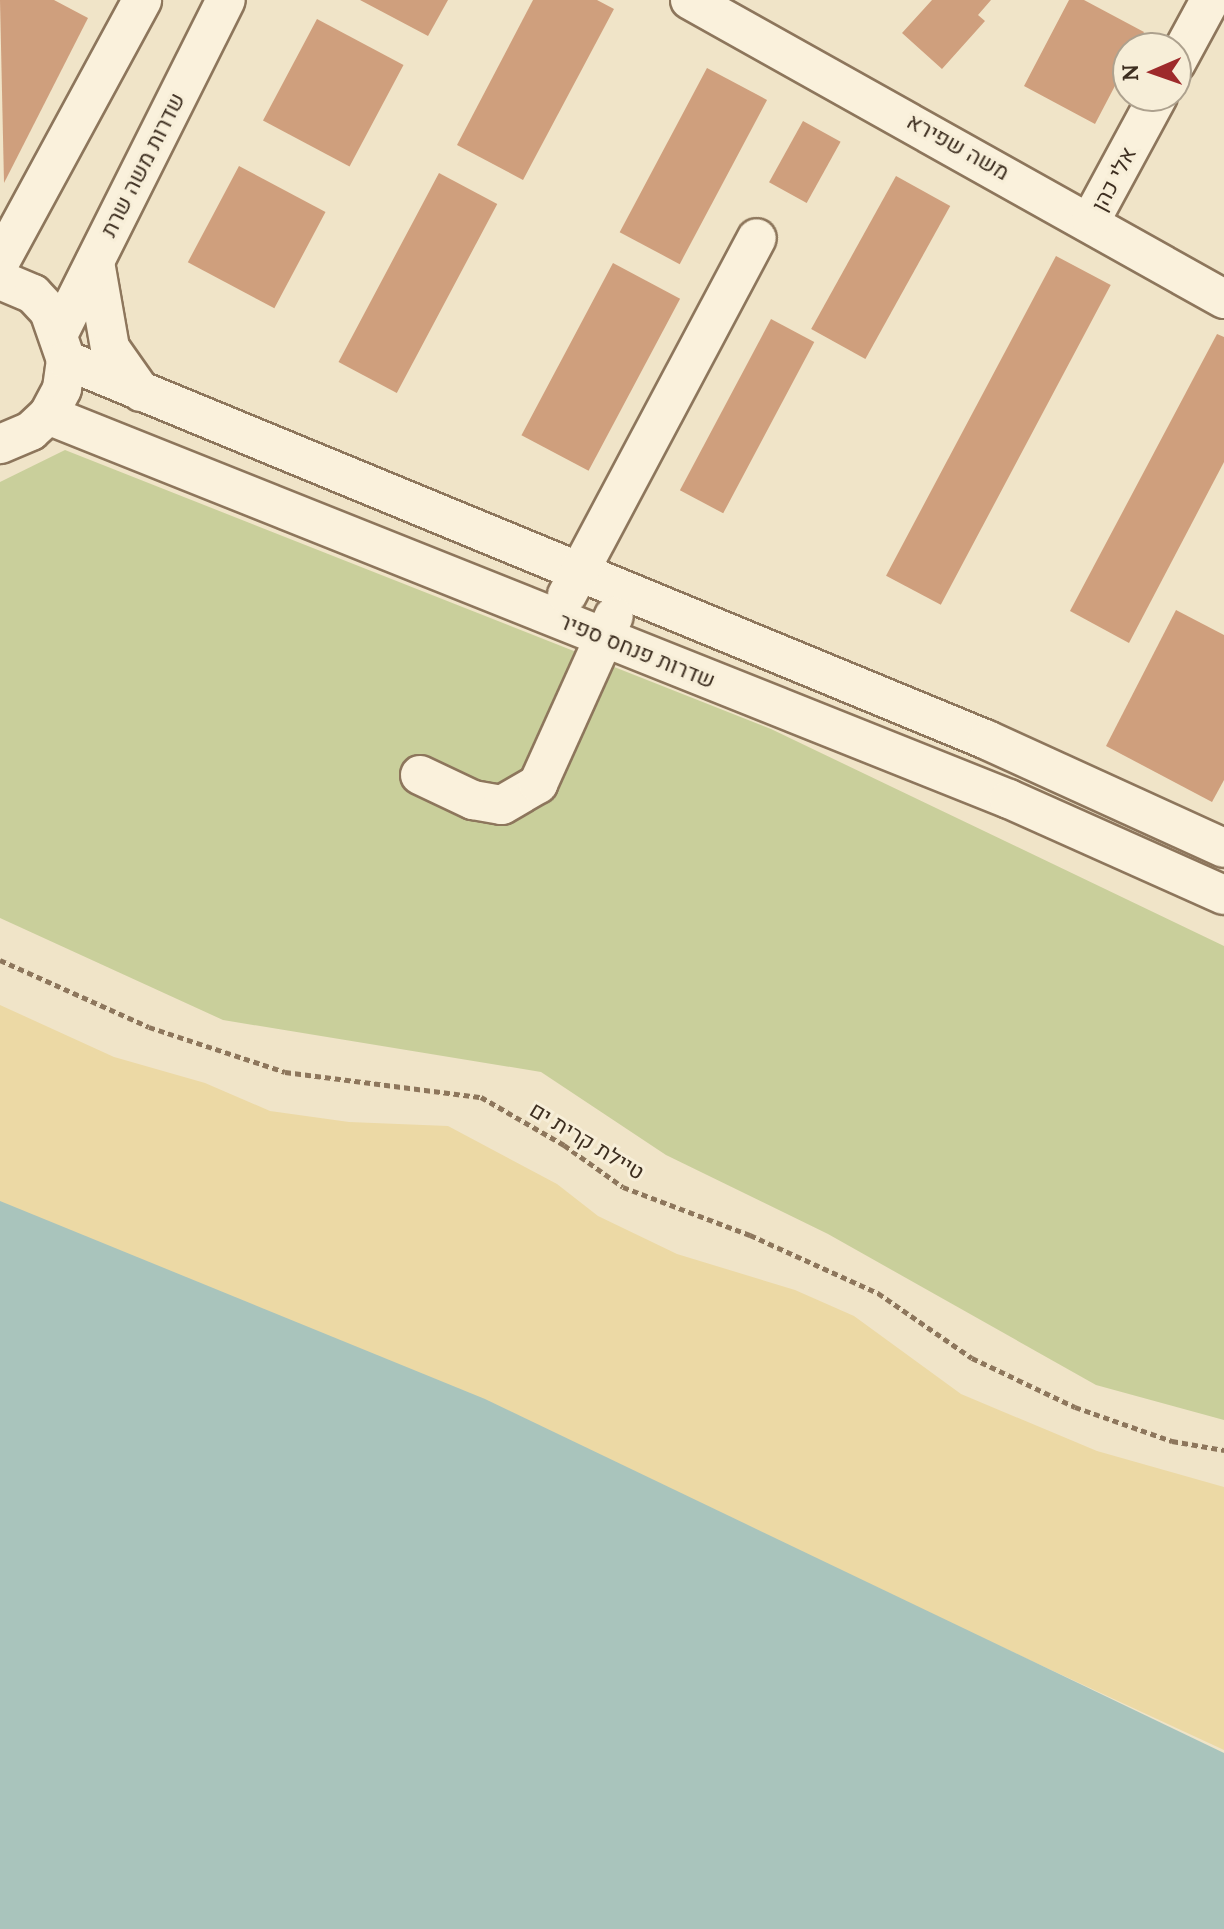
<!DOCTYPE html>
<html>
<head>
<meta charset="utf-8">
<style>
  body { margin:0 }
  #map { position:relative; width:1224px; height:1929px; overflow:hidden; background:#f0e4c8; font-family:Lora,Heebo,serif }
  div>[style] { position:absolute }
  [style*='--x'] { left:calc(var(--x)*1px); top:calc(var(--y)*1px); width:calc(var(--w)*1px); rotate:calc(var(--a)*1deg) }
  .green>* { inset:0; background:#c9cf9b }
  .sand>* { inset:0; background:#ecd9a5 }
  .water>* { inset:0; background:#a9c4bc }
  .building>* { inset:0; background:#cf9f7d; transform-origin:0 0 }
  .path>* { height:5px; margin-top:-2.5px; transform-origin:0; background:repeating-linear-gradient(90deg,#8d765c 0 6px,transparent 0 10px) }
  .roads { filter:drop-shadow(2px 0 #8d765c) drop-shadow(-2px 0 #8d765c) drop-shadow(0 2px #8d765c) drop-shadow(0 -2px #8d765c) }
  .minor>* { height:38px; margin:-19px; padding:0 19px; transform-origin:19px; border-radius:19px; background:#faf1dc }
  span { translate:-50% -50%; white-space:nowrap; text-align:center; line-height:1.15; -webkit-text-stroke:6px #f7eed8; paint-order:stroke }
  .street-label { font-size:22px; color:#3d2e20 }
  .north { position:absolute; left:1112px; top:32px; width:80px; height:80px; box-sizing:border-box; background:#f7eed8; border:2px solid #ada18e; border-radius:50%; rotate:268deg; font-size:22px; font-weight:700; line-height:32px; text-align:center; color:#3d2e20 }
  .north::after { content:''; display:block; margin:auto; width:28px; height:36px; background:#9e2a2b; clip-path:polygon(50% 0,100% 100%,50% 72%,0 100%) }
</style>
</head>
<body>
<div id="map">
  <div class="green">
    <i style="clip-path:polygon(65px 450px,771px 729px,1224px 946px,1224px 1420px,1096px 1385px,828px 1234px,666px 1155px,541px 1072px,223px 1020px,0 918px,0 482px)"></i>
  </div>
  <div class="sand">
    <i style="clip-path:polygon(0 1005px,114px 1057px,205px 1083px,270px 1111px,349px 1122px,448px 1126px,557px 1184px,598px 1216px,677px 1254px,795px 1290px,854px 1316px,961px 1394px,1097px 1451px,1224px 1487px,1224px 1750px,967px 1631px,0 1220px)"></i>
  </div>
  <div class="water">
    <i style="clip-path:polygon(0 1201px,485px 1399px,1224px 1753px,1224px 1929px,0 1929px)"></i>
  </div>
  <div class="building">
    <i style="clip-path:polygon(0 0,54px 0,88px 18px,4px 183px)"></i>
    <i style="clip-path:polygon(360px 0,448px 0,428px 36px)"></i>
    <i style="clip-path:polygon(533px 0,597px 0,614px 9px,523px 180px,457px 145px)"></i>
    <i style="clip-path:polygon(932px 0,991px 0,978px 15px,985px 21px,942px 69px,902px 33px)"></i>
    <i style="clip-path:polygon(1069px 0,1084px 0,1144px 32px,1135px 48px,1128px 48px,1128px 61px,1095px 124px,1024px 86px)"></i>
    <i style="left:317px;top:19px;width:98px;height:115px;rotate:28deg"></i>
    <i style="left:707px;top:68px;width:68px;height:186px;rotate:28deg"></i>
    <i style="left:803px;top:121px;width:43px;height:70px;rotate:29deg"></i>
    <i style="left:239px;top:166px;width:98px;height:109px;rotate:28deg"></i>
    <i style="left:439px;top:173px;width:66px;height:214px;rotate:28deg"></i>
    <i style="left:896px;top:176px;width:62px;height:175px;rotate:29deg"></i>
    <i style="left:1056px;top:256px;width:62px;height:362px;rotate:28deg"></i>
    <i style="left:613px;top:263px;width:76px;height:195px;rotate:28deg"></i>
    <i style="left:771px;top:319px;width:49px;height:194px;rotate:28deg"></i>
    <i style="clip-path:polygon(1217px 334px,1224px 337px,1224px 462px,1129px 643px,1070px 611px)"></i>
    <i style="clip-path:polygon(1176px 610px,1224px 635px,1224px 780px,1212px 802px,1106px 746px)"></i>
  </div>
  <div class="path">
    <i style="--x:0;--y:960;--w:163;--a:24.2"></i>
    <i style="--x:149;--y:1027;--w:143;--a:18.3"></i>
    <i style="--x:285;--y:1072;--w:198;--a:7.3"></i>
    <i style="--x:481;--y:1097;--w:96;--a:30"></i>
    <i style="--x:564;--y:1145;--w:72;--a:35.4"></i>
    <i style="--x:623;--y:1187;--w:136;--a:20.7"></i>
    <i style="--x:750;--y:1235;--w:141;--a:24.4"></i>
    <i style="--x:878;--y:1293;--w:114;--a:34.7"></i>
    <i style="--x:972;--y:1358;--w:114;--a:25.4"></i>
    <i style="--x:1075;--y:1407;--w:103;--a:19.3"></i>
    <i style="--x:1172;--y:1441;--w:53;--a:9.8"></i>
  </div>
  <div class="roads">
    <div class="minor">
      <i style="--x:690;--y:0;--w:612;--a:29.25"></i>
      <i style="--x:1176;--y:63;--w:72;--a:-61.6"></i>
      <i style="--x:1091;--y:220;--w:141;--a:-61.6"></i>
      <i style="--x:0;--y:262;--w:298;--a:-61.5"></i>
      <i style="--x:95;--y:262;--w:87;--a:80.1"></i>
      <i style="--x:110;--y:348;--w:54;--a:54.8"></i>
      <i style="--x:0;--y:280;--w:36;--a:23"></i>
      <i style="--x:33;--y:294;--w:23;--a:47"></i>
      <i style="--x:49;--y:311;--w:52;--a:70.9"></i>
      <i style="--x:66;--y:360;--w:29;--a:98"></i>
      <i style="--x:62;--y:389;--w:30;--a:118"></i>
      <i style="--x:48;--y:415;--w:23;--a:137"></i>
      <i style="--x:31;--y:431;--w:34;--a:157"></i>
      <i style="--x:60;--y:331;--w:370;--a:-63.4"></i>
      <i style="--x:66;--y:360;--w:996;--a:22.42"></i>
      <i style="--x:987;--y:740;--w:260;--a:24.5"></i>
      <i style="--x:48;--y:415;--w:1035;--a:21.78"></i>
      <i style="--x:1009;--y:799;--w:235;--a:24.1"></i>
      <i style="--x:567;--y:595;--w:404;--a:-62"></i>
      <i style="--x:420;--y:775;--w:59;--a:25.3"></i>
      <i style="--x:473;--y:800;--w:29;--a:10"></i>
      <i style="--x:502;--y:805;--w:42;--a:-30.3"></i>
      <i style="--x:538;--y:784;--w:184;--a:-65.7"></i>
    </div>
  </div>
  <div class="street-label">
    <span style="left:958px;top:147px;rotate:29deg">משה שפירא</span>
    <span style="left:143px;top:165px;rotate:-63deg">שדרות משה שרת</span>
    <span style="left:1114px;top:179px;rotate:-62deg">אלי כהן</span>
    <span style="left:637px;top:651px;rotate:22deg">שדרות פנחס ספיר</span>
    <span style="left:587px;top:1141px;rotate:31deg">טיילת קרית ים</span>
  </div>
  <div class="north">N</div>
</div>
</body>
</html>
